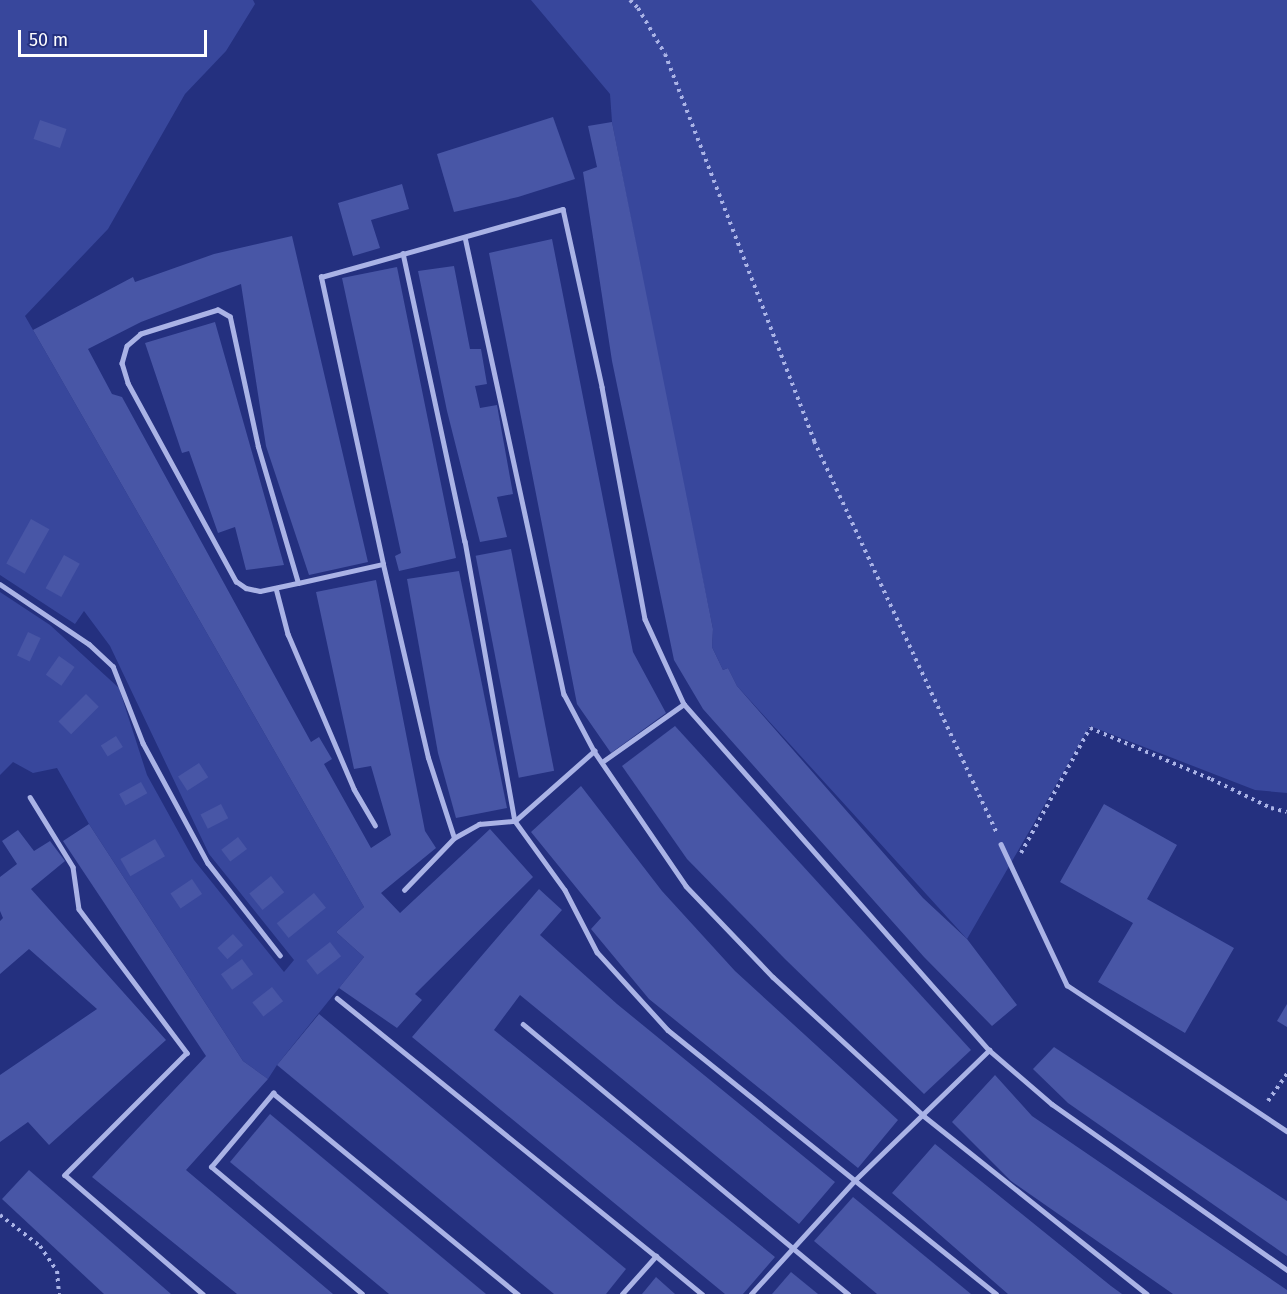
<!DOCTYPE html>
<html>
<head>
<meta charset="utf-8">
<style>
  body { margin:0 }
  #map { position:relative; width:1287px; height:1294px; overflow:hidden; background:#24307f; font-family:"Fira Sans",sans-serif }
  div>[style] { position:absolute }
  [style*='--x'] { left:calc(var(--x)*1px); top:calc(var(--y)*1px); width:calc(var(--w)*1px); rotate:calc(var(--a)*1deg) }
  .green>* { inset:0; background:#38479c }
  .building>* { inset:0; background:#4856a6; transform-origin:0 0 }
  .path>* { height:4px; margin-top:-2px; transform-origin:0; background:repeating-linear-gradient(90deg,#aab3e6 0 3px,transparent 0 7.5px) }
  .service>* { height:4.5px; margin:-2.25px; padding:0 2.25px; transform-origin:2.25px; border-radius:2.25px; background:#aab3e6 }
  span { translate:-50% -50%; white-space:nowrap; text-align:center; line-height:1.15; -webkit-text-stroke:5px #24307f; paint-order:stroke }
  .scale { position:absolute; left:18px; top:30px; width:189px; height:27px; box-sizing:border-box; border:3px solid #fff; border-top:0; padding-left:8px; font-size:18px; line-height:21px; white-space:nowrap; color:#fff; -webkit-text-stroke:4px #24307f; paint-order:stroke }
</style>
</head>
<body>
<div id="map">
  <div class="green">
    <i style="clip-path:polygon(0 0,253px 0,255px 4px,226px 51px,185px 94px,108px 229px,25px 316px,364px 907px,336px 932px,364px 957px,277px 1065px,268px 1079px,243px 1061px,89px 824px,57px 768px,33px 773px,13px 762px,0 775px,0 592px,50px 625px,119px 688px,147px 775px,194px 860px,284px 972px,294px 960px,209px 854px,110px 646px,84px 611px,75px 624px,0 575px)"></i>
    <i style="clip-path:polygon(531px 0,1287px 0,1287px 793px,1255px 790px,1090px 726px,967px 939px,737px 686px,728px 668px,723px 670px,712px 647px,713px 629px,667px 406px,612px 122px,610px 94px)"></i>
  </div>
  <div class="building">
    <i style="clip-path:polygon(553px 117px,575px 179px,518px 197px,454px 212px,437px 154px)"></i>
    <i style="left:40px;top:120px;width:28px;height:20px;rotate:19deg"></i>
    <i style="clip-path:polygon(612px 122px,713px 629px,712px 647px,723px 670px,728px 668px,737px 686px,923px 898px,967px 939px,1017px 1005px,992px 1026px,924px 957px,703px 709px,674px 660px,612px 361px,583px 172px,597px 167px,588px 126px)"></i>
    <i style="clip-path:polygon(402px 184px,409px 209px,371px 220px,380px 248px,353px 256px,338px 203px)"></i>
    <i style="clip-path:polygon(292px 236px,368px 562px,309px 575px,266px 446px,241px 284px,141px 322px,88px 349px,112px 394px,122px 397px,311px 742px,319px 737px,332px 759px,324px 764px,371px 848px,391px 835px,371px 766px,354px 769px,316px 592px,376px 580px,425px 831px,436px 848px,381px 893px,400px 913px,490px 829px,533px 877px,415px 994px,422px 1000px,397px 1028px,339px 988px,364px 957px,336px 932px,364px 907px,33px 330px,133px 277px,135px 282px,214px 254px)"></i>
    <i style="clip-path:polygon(552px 239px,633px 652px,666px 713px,611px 753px,577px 704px,489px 253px)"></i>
    <i style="clip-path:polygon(454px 266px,470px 349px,481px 349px,487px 384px,475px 386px,480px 408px,497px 405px,513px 494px,497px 497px,507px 537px,480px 542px,447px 411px,418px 271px)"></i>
    <i style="clip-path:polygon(397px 267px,456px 558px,399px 571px,395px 556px,401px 553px,342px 278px)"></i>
    <i style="clip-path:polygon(215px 322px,284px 565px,246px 570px,235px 527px,218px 533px,189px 451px,182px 453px,145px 343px)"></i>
    <i style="left:31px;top:519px;width:21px;height:51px;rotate:29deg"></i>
    <i style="left:511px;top:549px;width:226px;height:36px;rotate:79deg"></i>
    <i style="left:64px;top:555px;width:18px;height:38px;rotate:29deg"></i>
    <i style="clip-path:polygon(459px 571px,507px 808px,456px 818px,438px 753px,407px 579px)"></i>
    <i style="left:28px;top:632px;width:14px;height:26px;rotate:25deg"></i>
    <i style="left:59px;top:656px;width:19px;height:23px;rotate:35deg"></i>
    <i style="left:86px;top:694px;width:18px;height:39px;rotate:45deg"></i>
    <i style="clip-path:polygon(675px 726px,971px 1050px,924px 1094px,785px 959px,687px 859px,622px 766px)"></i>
    <i style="left:116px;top:736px;width:13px;height:18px;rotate:58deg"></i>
    <i style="left:199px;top:763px;width:17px;height:25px;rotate:57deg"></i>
    <i style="left:141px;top:782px;width:13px;height:25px;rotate:61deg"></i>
    <i style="clip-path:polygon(581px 786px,662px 891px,735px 971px,898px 1120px,858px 1168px,649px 999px,591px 929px,601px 918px,531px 832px)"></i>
    <i style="left:221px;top:804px;width:16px;height:23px;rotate:63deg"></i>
    <i style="clip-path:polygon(1104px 804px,1177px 845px,1147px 899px,1234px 948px,1185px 1033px,1098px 982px,1133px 923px,1060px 882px)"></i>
    <i style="clip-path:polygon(89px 824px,243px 1061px,268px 1079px,186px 1170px,333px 1294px,237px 1294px,92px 1177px,206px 1056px,63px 841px)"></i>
    <i style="clip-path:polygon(18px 830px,34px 851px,50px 841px,65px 861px,31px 889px,166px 1040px,49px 1145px,28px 1122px,0 1142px,0 1075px,97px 1009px,29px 949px,0 974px,0 921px,3px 918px,0 911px,0 877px,17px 864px,2px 841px)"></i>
    <i style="left:238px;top:837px;width:15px;height:21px;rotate:53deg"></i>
    <i style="left:155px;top:839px;width:20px;height:40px;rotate:60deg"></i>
    <i style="left:271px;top:876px;width:21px;height:28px;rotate:51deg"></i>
    <i style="left:192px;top:879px;width:18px;height:26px;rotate:56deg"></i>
    <i style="clip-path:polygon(539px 889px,562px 910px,540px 935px,617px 1004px,835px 1182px,799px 1224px,520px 995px,494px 1030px,775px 1257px,743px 1294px,725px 1294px,412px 1037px)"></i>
    <i style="left:314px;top:893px;width:19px;height:48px;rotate:51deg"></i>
    <i style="left:233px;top:934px;width:15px;height:21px;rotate:48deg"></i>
    <i style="left:330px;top:942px;width:18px;height:30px;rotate:52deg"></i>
    <i style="left:242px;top:959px;width:19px;height:26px;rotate:54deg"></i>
    <i style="left:272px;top:987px;width:18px;height:25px;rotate:52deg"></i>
    <i style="clip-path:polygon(1287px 1004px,1287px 1027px,1277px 1021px)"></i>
    <i style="clip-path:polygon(319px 1014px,626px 1269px,606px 1294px,554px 1294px,277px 1065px)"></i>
    <i style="clip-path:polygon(1054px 1047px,1287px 1201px,1287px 1256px,1068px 1103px,1033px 1069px)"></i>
    <i style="clip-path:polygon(995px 1075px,1032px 1116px,1287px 1290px,1287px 1294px,1173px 1294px,1011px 1181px,952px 1122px)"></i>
    <i style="clip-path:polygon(270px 1114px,486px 1294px,389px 1294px,230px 1162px)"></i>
    <i style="clip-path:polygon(935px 1144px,1111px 1286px,1122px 1294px,1008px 1294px,892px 1193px)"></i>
    <i style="clip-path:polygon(29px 1170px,171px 1294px,104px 1294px,2px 1199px)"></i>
    <i style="clip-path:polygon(853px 1197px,971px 1294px,877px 1294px,814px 1241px)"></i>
    <i style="clip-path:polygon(791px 1272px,818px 1294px,772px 1294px)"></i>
    <i style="clip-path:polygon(656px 1277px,675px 1294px,642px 1294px)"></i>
  </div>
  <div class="path">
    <i style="--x:630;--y:0;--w:11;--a:45"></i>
    <i style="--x:638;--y:8;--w:53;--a:59.6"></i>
    <i style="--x:665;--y:54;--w:415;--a:68.9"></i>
    <i style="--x:814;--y:441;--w:431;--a:65"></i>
    <i style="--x:1021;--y:853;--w:143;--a:-61.1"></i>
    <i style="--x:1090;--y:728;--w:131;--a:22.9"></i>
    <i style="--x:1211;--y:779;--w:67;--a:25.8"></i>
    <i style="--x:1271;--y:808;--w:16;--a:14"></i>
    <i style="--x:1268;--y:1101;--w:33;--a:-55"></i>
    <i style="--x:0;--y:1215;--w:51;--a:37.8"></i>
    <i style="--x:40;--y:1246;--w:30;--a:56"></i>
    <i style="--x:57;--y:1271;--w:23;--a:85"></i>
  </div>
  <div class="service">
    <i style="--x:465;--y:237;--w:468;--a:77.8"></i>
    <i style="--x:564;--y:694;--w:64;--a:62.2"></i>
    <i style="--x:594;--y:751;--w:163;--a:55.7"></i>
    <i style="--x:686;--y:886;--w:126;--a:46.3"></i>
    <i style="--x:773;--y:977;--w:205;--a:42.6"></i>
    <i style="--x:924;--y:1116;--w:285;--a:38.6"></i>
    <i style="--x:403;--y:253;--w:295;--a:77.9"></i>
    <i style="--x:465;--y:541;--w:284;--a:79.9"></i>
    <i style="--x:515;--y:821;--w:85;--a:54.1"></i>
    <i style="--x:565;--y:890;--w:70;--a:62.7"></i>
    <i style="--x:597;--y:952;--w:105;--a:47.7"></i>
    <i style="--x:668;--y:1030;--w:421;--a:38.8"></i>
    <i style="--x:298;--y:583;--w:142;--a:-106.4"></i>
    <i style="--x:258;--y:447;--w:133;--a:-102.2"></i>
    <i style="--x:230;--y:317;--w:14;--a:-150"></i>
    <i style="--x:218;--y:310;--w:81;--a:162.7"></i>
    <i style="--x:141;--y:334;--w:18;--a:139"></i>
    <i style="--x:127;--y:346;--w:18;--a:106"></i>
    <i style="--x:122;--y:363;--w:21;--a:73"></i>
    <i style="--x:128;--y:383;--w:226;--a:61.4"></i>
    <i style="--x:236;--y:581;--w:12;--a:35"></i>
    <i style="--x:246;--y:588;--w:14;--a:12"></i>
    <i style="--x:260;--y:591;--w:39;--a:-12"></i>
    <i style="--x:298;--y:583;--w:87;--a:-12.6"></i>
    <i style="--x:0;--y:584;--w:107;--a:34"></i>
    <i style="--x:89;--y:644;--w:33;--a:43"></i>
    <i style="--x:113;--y:666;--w:83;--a:68.7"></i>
    <i style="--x:143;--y:743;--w:136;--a:61.6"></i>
    <i style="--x:208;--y:863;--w:117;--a:52"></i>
    <i style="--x:276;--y:588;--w:48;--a:75.4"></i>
    <i style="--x:288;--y:634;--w:168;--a:66.9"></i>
    <i style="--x:354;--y:789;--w:42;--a:59.7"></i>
    <i style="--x:602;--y:762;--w:100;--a:-35.3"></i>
    <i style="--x:30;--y:797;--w:82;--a:58.4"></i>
    <i style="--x:73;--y:867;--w:42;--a:81.9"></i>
    <i style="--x:79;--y:909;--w:180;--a:53.1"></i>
    <i style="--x:187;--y:1053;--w:173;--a:135"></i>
    <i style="--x:65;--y:1175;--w:182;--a:40.8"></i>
    <i style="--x:454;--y:838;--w:84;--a:-108"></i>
    <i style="--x:428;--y:758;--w:199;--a:-103.1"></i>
    <i style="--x:383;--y:564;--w:294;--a:-102.2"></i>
    <i style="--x:321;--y:277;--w:251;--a:-15.7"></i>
    <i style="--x:563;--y:209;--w:182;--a:77.6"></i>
    <i style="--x:602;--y:387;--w:236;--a:79.5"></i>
    <i style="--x:645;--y:619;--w:94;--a:65.4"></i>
    <i style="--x:684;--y:704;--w:461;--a:48.6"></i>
    <i style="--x:989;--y:1050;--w:83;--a:40.6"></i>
    <i style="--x:1052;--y:1104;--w:288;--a:35.2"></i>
    <i style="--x:1001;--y:844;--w:156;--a:64.9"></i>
    <i style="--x:1067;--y:985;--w:264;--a:33.6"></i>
    <i style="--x:404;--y:890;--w:72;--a:-46.1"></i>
    <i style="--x:454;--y:838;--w:29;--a:-29"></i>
    <i style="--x:479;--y:824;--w:36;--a:-5"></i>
    <i style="--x:515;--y:821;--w:106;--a:-41.5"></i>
    <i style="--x:337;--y:998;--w:410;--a:39"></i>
    <i style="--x:523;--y:1024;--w:423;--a:39.7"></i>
    <i style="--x:362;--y:1294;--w:197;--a:-139.9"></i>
    <i style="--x:211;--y:1167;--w:97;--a:-50"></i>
    <i style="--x:273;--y:1093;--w:317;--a:39.4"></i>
    <i style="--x:622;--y:1294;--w:51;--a:-48.2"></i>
    <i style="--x:656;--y:1256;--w:60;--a:39.6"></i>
    <i style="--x:751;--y:1294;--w:154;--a:-47.6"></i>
    <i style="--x:855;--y:1180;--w:187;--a:-44.1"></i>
  </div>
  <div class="scale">50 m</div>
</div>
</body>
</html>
